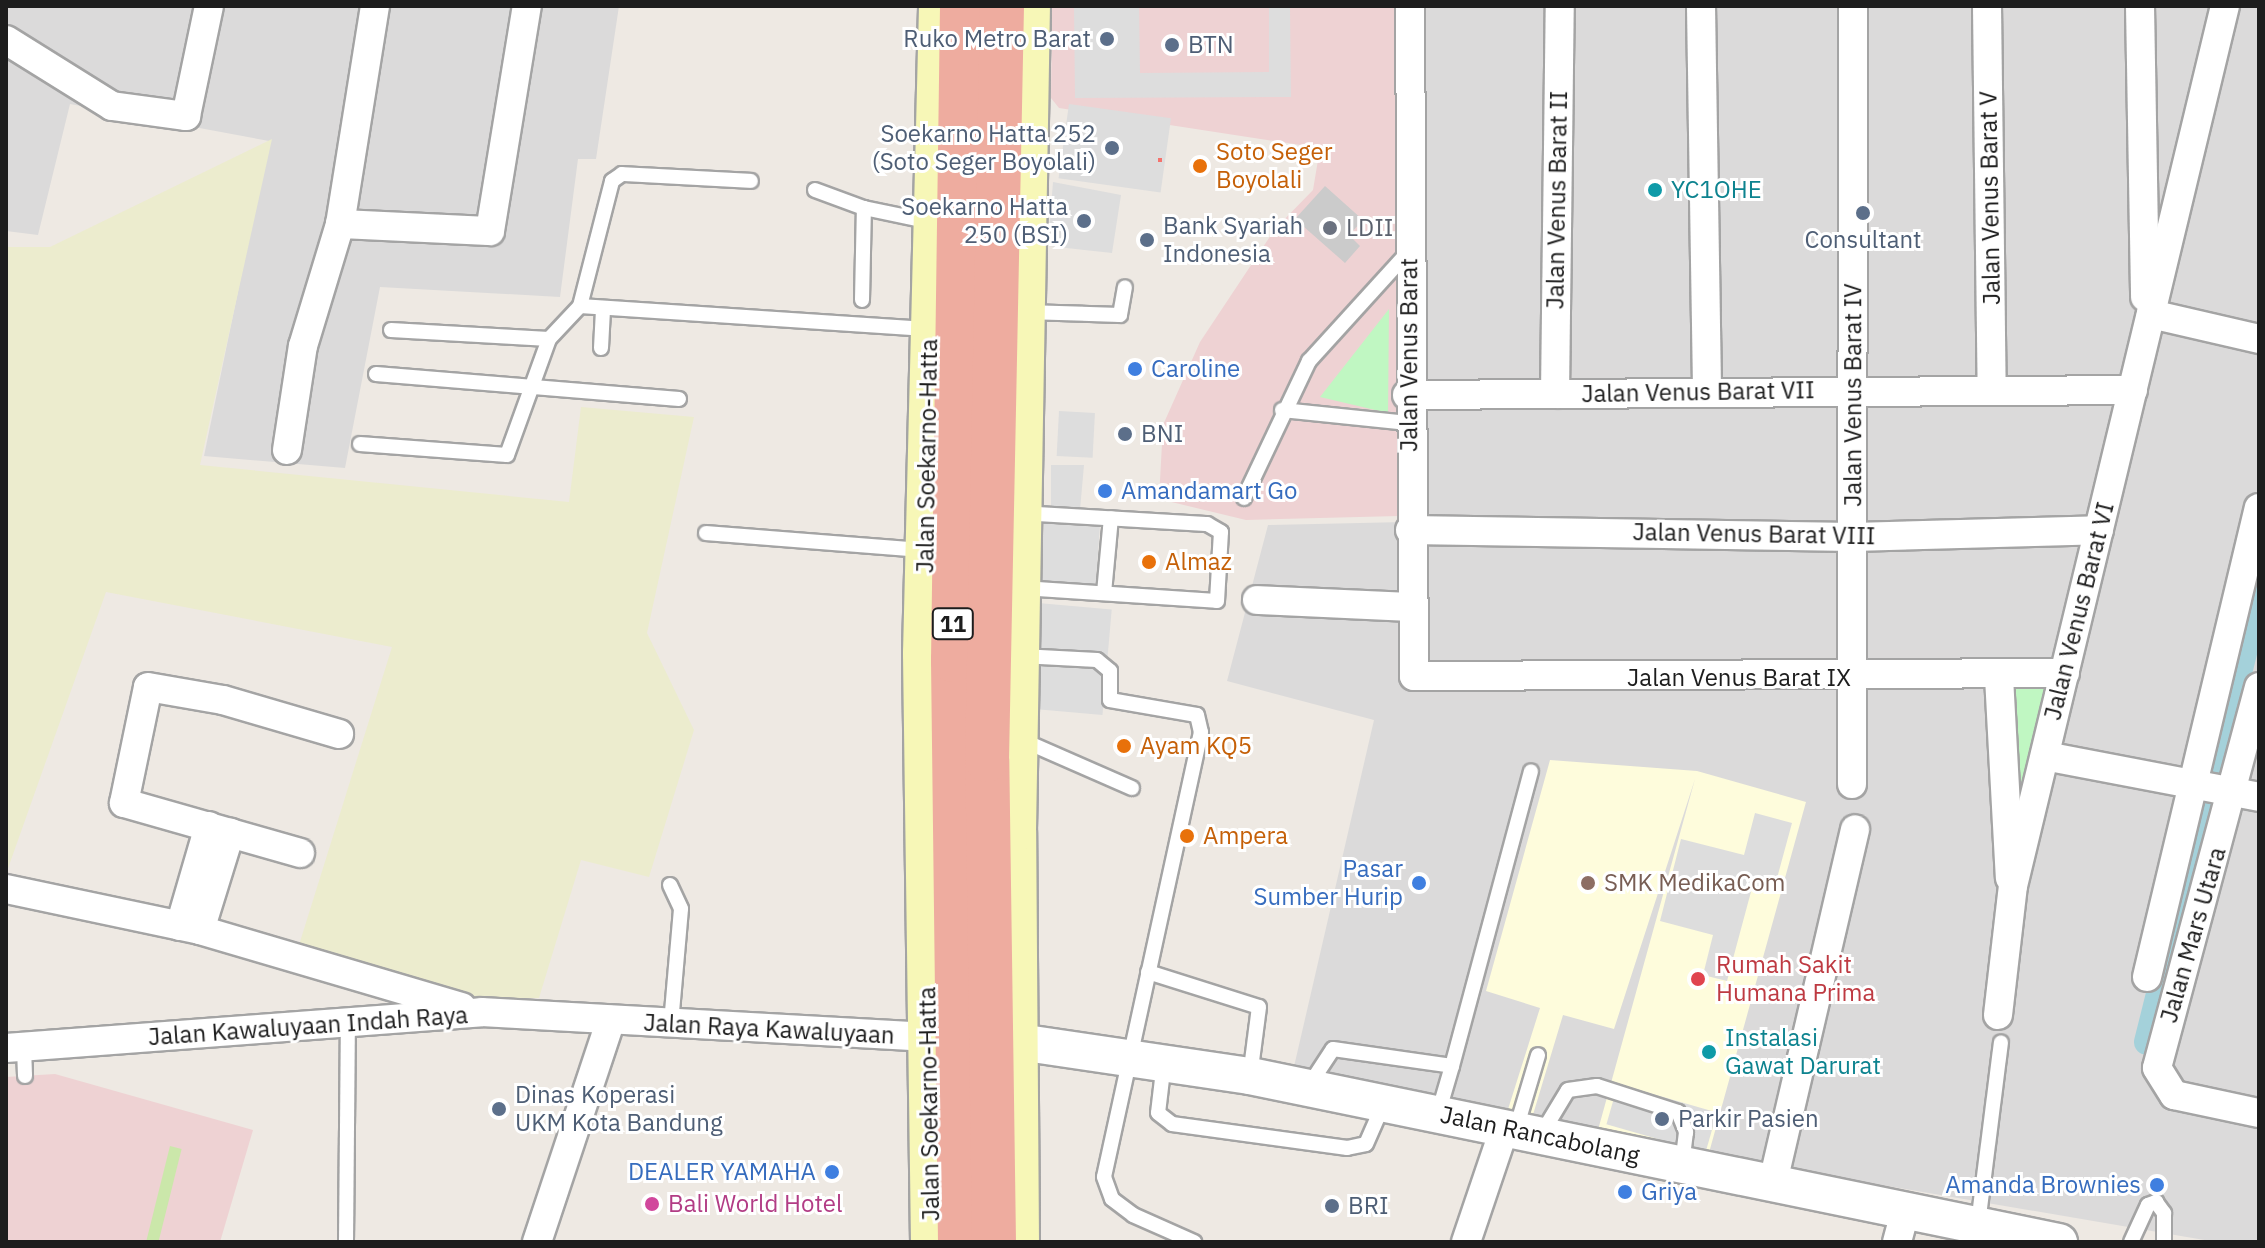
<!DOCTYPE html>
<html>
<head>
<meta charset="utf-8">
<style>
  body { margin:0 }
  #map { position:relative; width:2265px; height:1248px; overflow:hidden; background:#eee9e3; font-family:"IBM Plex Sans",sans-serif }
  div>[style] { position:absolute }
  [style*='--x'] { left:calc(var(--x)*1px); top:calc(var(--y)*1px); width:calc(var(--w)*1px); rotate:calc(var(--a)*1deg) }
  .residential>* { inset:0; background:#dbdada }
  .commercial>* { inset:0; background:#eed2d3 }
  .education>* { inset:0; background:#fefcdc }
  .religious>* { inset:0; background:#cbcbcb }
  .farmland>* { inset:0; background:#ececce }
  .grass>* { inset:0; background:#cbe7aa; transform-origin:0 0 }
  .park>* { inset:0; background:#c0f7c2 }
  .parking>* { inset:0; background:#ddd; transform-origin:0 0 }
  .canal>* { height:26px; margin:-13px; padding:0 13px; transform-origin:13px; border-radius:13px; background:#a4d1da }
  .path>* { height:4px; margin-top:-2px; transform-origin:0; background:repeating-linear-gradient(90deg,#f5736d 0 4px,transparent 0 8px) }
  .roads { filter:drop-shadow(2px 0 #a4a4a4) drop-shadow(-2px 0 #a4a4a4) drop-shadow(0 2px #a4a4a4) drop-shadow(0 -2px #a4a4a4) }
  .service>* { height:14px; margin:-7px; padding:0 7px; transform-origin:7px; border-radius:7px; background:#fff }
  .minor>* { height:28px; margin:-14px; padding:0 14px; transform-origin:14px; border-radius:14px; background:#fff }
  .tertiary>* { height:36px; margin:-18px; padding:0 18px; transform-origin:18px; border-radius:18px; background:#fff }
  .secondary>* { height:40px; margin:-20px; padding:0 20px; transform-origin:20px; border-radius:20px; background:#f7f7b7 }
  .trunk>* { height:44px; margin:-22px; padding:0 22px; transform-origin:22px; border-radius:22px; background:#eeac9f }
  .dots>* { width:22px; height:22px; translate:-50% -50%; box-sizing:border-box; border:4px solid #fff; border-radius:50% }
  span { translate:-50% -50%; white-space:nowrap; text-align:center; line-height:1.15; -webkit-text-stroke:6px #fff; paint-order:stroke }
  .shield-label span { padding:2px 6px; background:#fff; border:2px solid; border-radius:6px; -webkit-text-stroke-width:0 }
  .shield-label { font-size:22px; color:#1d1d1d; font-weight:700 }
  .service-label { font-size:24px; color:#4e5e75 }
  .right { translate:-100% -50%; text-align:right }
  .left { translate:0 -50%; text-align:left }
  .food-label { font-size:24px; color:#c56008 }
  .culture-label { font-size:24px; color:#0d838f }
  .street-label { font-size:24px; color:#1d1d1d }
  .worship-label { font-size:24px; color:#5b616d }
  .shop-label { font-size:24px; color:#366cbe }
  .education-label { font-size:24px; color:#785e54 }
  .health-label { font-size:24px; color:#be3a42 }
  .hotel-label { font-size:24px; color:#b23c85 }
  .frame { position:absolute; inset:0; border:8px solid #1d1d1d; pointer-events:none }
</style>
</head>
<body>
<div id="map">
  <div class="residential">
    <i style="clip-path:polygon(6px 6px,619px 6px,596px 159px,578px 159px,560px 297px,380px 287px,345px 468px,204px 456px,269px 141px,70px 104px,38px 235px,6px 231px)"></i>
    <i style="clip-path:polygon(1416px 6px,2259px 6px,2259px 1242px,2216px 1242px,1290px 1084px,1374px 720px,1227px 681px,1268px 525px,1405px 522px)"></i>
  </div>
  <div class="commercial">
    <i style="clip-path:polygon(1052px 6px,1400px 6px,1399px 516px,1246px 520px,1159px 499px,1163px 425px,1200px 342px,1275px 229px,1313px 190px,1320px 148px,1059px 108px,1051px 98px)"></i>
    <i style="clip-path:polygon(55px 1074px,253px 1130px,220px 1242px,6px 1242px,6px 1077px)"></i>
  </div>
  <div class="education">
    <i style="clip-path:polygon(1550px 760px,1697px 771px,1806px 802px,1707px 1160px,1598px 1130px,1695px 779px,1614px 1029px,1563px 1015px,1529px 1128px,1504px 1122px,1540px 1008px,1486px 991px)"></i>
  </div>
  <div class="religious">
    <i style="clip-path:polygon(1325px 186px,1363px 220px,1349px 235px,1360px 246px,1345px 263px,1295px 219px)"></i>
  </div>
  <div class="farmland">
    <i style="clip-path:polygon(272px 139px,200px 465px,569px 502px,581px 407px,694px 417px,647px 633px,694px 730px,649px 877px,581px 860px,539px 998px,473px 998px,299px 945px,392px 647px,106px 592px,6px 874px,6px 247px,50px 247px)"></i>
  </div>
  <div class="grass">
    <i style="left:170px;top:1146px;width:12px;height:100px;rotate:14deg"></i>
  </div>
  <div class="park">
    <i style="clip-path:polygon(1389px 309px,1388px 413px,1320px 397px)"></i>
    <i style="clip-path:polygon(2058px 680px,2011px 854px,2003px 681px)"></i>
  </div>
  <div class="parking">
    <i style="clip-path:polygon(1074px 6px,1139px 6px,1140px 73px,1269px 72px,1269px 6px,1290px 6px,1291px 97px,1075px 98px)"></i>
    <i style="left:1069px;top:104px;width:103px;height:75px;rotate:8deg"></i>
    <i style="clip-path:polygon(1053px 182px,1121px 195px,1112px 253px,1048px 246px)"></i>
    <i style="left:1059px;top:411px;width:36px;height:45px;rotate:3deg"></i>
    <i style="clip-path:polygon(1051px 465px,1084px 465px,1080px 510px,1051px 509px)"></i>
    <i style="left:1044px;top:523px;width:56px;height:58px;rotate:4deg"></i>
    <i style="left:1038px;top:603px;width:74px;height:106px;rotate:5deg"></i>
    <i style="clip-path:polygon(1755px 813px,1792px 823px,1773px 893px,1752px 888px,1727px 981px,1703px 975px,1713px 935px,1660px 921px,1681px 839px,1744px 855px)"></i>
    <i style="left:1618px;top:1084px;width:103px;height:42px;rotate:16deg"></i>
  </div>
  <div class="canal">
    <i style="--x:2147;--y:1042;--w:463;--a:-76"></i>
  </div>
  <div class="path">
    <i style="--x:1158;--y:160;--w:8;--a:0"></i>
  </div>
  <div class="roads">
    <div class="service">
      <i style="--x:815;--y:190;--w:52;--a:20.2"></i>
      <i style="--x:862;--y:300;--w:92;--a:-88.8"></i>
      <i style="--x:864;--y:208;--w:68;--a:11.8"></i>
      <i style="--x:580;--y:306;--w:351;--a:3.8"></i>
      <i style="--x:1025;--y:312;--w:95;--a:1.8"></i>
      <i style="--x:1120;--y:315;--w:28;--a:-80"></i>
      <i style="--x:391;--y:330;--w:158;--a:3.3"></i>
      <i style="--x:601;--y:348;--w:38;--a:-87"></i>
      <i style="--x:376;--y:374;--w:304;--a:4.7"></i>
      <i style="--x:1282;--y:410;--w:127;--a:5.9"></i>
      <i style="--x:360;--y:444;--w:147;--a:4.3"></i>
      <i style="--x:507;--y:455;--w:123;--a:-70.1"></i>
      <i style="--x:549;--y:339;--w:45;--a:-46.8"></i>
      <i style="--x:580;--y:306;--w:129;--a:-75.6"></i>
      <i style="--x:612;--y:181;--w:12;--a:-35"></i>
      <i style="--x:622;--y:174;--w:129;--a:3.1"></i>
      <i style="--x:1244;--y:498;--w:152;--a:-64.6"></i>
      <i style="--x:1309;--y:361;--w:149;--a:-47.7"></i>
      <i style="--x:706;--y:533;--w:219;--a:4.5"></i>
      <i style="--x:1022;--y:588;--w:195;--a:3.8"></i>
      <i style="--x:1217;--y:601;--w:69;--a:-86.7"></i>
      <i style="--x:1221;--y:532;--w:16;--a:-150"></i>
      <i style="--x:1207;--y:524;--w:184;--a:-176.6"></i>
      <i style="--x:1104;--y:593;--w:75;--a:-84.7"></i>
      <i style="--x:1021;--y:656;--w:76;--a:3"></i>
      <i style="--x:1097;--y:660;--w:17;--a:40"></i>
      <i style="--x:1110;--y:671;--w:29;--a:90"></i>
      <i style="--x:1110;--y:700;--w:88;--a:9.8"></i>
      <i style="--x:1197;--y:715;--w:17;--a:77"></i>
      <i style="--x:1201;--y:732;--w:455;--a:102.3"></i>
      <i style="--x:1104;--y:1177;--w:23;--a:70"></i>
      <i style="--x:1112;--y:1199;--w:26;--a:37"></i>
      <i style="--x:1133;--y:1215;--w:67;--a:23.9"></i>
      <i style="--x:1022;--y:740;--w:120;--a:23.6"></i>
      <i style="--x:670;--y:885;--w:26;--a:65"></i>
      <i style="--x:681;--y:909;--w:115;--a:95"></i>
      <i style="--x:1148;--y:972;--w:116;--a:17.5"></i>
      <i style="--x:1259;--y:1007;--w:70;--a:97.4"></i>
      <i style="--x:24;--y:1047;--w:29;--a:88"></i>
      <i style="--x:1164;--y:1062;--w:51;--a:96.7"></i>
      <i style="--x:1158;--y:1113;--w:18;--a:38"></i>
      <i style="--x:1172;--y:1124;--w:177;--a:7.8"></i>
      <i style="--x:1347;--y:1148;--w:19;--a:-12"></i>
      <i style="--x:1366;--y:1144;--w:45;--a:-66.3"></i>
      <i style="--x:1452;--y:1066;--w:305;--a:-75"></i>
      <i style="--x:1308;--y:1087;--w:45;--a:-56.7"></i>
      <i style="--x:1333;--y:1049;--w:120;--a:8.1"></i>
      <i style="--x:1452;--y:1066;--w:50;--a:106.3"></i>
      <i style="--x:1516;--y:1129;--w:77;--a:-73.4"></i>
      <i style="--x:1542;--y:1133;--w:50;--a:-58.8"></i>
      <i style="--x:1568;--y:1090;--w:29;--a:-8"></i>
      <i style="--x:1597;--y:1086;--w:85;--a:17.8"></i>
      <i style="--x:1678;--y:1112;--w:22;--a:68"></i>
      <i style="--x:1686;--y:1132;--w:32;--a:97"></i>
      <i style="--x:1978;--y:1224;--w:183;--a:-82.8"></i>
      <i style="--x:346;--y:1242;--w:220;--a:-89.5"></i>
      <i style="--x:2131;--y:1242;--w:41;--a:-65.3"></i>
      <i style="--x:2148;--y:1205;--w:9;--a:-21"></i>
      <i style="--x:2156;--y:1202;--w:14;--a:54"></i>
      <i style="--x:2164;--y:1213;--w:29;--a:90"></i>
    </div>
    <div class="minor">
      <i style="--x:375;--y:6;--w:221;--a:99.1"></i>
      <i style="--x:340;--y:224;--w:150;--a:2.7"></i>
      <i style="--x:490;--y:231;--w:228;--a:-80.7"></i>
      <i style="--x:1410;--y:6;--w:670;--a:89.66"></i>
      <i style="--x:1414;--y:676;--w:651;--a:-0.26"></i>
      <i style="--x:1701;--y:6;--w:386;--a:89.1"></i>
      <i style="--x:1987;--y:6;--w:384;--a:89.3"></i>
      <i style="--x:2140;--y:6;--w:291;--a:89"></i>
      <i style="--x:6;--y:40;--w:125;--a:31.9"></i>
      <i style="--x:112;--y:106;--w:75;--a:7.7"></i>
      <i style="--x:186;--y:116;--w:112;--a:-78.2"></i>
      <i style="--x:2151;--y:314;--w:111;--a:13"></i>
      <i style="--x:1555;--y:394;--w:388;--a:-89.3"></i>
      <i style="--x:1407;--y:395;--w:726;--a:-0.39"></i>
      <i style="--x:287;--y:450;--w:105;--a:-81.3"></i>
      <i style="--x:303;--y:346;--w:127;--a:-73.1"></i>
      <i style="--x:1410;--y:530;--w:443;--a:0.9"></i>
      <i style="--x:1853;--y:537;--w:246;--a:-1.6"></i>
      <i style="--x:1257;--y:600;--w:156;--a:2.6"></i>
      <i style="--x:1999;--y:677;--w:201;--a:86.9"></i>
      <i style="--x:2259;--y:687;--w:394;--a:105"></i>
      <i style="--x:2157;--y:1068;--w:32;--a:58"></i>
      <i style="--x:2174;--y:1095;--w:87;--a:12"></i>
      <i style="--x:2045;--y:756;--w:218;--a:10.8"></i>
      <i style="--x:1852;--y:784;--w:778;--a:-89.93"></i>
      <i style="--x:300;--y:853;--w:183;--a:-164.1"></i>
      <i style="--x:124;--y:803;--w:118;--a:-78.3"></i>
      <i style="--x:148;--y:687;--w:76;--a:9.8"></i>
      <i style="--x:223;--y:700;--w:121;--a:16.3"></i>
      <i style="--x:6;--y:889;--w:198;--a:11.9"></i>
      <i style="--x:200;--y:930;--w:273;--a:16.4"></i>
      <i style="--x:180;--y:926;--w:104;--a:-73.8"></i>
      <i style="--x:200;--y:930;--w:102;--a:-72.8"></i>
      <i style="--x:2147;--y:977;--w:482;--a:-76.6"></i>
      <i style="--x:1998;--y:1015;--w:130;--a:-83.4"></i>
      <i style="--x:2013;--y:886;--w:905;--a:-76.46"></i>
      <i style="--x:6;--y:1048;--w:477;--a:-4.3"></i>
      <i style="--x:482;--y:1012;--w:447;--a:3.2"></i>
      <i style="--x:1773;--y:1182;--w:362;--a:-76.9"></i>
      <i style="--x:537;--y:1242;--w:234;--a:-71.6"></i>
      <i style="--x:1466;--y:1242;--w:121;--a:-71.3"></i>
      <i style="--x:1897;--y:1242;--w:34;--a:-75"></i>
    </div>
    <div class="tertiary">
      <i style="--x:1019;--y:1042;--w:233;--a:8.4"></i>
      <i style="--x:1250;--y:1076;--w:826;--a:11.6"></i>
    </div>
    <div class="secondary">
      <i style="--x:931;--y:1242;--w:589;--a:-90.78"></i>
      <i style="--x:923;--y:653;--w:647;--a:-88.58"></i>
      <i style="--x:1019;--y:1242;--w:411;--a:-90.4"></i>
      <i style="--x:1016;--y:831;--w:825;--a:-89.03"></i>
    </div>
    <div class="trunk">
      <i style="--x:960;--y:1242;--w:582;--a:-90.69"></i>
      <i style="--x:953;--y:660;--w:654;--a:-89.21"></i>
      <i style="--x:994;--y:1242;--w:482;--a:-90.8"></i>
      <i style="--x:987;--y:760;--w:754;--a:-88.86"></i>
    </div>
  </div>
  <div class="dots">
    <i style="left:1107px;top:39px;background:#5c6f8a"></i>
    <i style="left:1172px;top:45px;background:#5c6f8a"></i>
    <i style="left:1112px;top:148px;background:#5c6f8a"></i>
    <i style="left:1200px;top:166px;background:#e8710a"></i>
    <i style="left:1655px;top:190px;background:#0f9aa8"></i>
    <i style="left:1863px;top:213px;background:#5c6f8a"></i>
    <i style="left:1084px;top:221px;background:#5c6f8a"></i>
    <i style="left:1330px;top:228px;background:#6b7280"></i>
    <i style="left:1147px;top:240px;background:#5c6f8a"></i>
    <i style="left:1135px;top:369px;background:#3f7fe0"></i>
    <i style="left:1125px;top:434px;background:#5c6f8a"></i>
    <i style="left:1105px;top:491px;background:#3f7fe0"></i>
    <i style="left:1149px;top:562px;background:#e8710a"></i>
    <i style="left:1124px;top:746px;background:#e8710a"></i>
    <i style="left:1187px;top:836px;background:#e8710a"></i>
    <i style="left:1419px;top:883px;background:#3f7fe0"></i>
    <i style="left:1588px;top:883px;background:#8d6e63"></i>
    <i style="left:1698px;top:979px;background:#e0444e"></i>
    <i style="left:1709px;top:1052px;background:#0f9aa8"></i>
    <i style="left:499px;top:1109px;background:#5c6f8a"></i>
    <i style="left:1662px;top:1119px;background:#5c6f8a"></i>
    <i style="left:832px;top:1172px;background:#3f7fe0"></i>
    <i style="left:2157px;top:1185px;background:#3f7fe0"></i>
    <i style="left:1625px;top:1192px;background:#3f7fe0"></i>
    <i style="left:652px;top:1204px;background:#d1479c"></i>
    <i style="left:1332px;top:1206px;background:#5c6f8a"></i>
  </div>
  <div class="shield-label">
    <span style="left:953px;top:624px">11</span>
  </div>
  <div class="service-label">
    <span class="right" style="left:1091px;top:39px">Ruko Metro Barat</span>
    <span class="left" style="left:1188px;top:45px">BTN</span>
    <span class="right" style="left:1096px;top:148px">Soekarno Hatta 252<br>(Soto Seger Boyolali)</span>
    <span class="right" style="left:1068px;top:221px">Soekarno Hatta<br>250 (BSI)</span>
    <span class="left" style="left:1163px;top:240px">Bank Syariah<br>Indonesia</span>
    <span style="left:1863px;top:240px">Consultant</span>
    <span class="left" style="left:1141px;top:434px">BNI</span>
    <span class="left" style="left:515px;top:1109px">Dinas Koperasi<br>UKM Kota Bandung</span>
    <span class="left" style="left:1678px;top:1119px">Parkir Pasien</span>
    <span class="left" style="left:1348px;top:1206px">BRI</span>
  </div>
  <div class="food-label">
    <span class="left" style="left:1216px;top:166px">Soto Seger<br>Boyolali</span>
    <span class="left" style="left:1165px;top:562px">Almaz</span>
    <span class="left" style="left:1140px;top:746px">Ayam KQ5</span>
    <span class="left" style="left:1203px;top:836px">Ampera</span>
  </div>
  <div class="culture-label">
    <span class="left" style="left:1671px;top:190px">YC1OHE</span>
    <span class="left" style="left:1725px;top:1052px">Instalasi<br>Gawat Darurat</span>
  </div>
  <div class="street-label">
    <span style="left:1990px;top:198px;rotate:-91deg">Jalan Venus Barat V</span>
    <span style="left:1557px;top:200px;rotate:-89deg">Jalan Venus Barat II</span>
    <span style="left:1409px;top:355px;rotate:-90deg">Jalan Venus Barat</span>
    <span style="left:1698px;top:392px;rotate:-1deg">Jalan Venus Barat VII</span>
    <span style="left:1853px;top:395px;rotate:-90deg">Jalan Venus Barat IV</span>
    <span style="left:927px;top:456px;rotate:-89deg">Jalan Soekarno-Hatta</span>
    <span style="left:1754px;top:534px;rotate:1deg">Jalan Venus Barat VIII</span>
    <span style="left:2079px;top:611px;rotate:-76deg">Jalan Venus Barat VI</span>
    <span style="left:1739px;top:678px">Jalan Venus Barat IX</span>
    <span style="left:2193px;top:935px;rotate:-74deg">Jalan Mars Utara</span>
    <span style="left:308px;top:1026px;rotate:-4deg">Jalan Kawaluyaan Indah Raya</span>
    <span style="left:769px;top:1029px;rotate:3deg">Jalan Raya Kawaluyaan</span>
    <span style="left:929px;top:1104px;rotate:-91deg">Jalan Soekarno-Hatta</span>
    <span style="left:1540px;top:1135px;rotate:12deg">Jalan Rancabolang</span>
  </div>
  <div class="worship-label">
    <span class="left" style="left:1346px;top:228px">LDII</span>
  </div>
  <div class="shop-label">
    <span class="left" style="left:1151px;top:369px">Caroline</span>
    <span class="left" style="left:1121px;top:491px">Amandamart Go</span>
    <span class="right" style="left:1403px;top:883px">Pasar<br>Sumber Hurip</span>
    <span class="right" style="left:816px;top:1172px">DEALER YAMAHA</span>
    <span class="right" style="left:2141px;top:1185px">Amanda Brownies</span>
    <span class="left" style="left:1641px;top:1192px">Griya</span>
  </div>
  <div class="education-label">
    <span class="left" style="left:1604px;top:883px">SMK MedikaCom</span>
  </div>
  <div class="health-label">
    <span class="left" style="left:1716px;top:979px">Rumah Sakit<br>Humana Prima</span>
  </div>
  <div class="hotel-label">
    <span class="left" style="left:668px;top:1204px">Bali World Hotel</span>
  </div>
  <div class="frame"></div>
</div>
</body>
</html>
